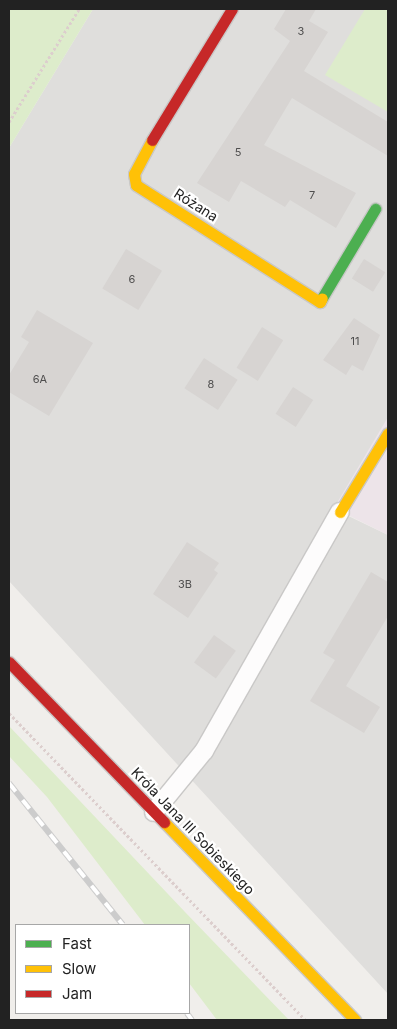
<!DOCTYPE html>
<html>
<head>
<meta charset="utf-8">
<style>
  body { margin:0 }
  #map { position:relative; width:397px; height:1029px; overflow:hidden; background:#f0eeeb; font-family:Inter,sans-serif }
  div>[style] { position:absolute }
  [style*='--x'] { left:calc(var(--x)*1px); top:calc(var(--y)*1px); width:calc(var(--w)*1px); rotate:calc(var(--a)*1deg) }
  .residential>* { inset:0; background:#dfdedc }
  .industrial>* { inset:0; background:#ede4e9 }
  .grass>* { inset:0; background:#ddeccb }
  .building>* { inset:0; background:#d7d4d2; transform-origin:0 0 }
  .path>* { height:3px; margin-top:-1.5px; transform-origin:0; background:repeating-linear-gradient(90deg,#dccecd 0 2.5px,transparent 0 5px) }
  .roads { filter:drop-shadow(1px 0 #c9c8c7) drop-shadow(-1px 0 #c9c8c7) drop-shadow(0 1px #c9c8c7) drop-shadow(0 -1px #c9c8c7) }
  .lane>* { height:18px; margin:-9px; padding:0 9px; transform-origin:9px; border-radius:9px; background:#fdfcfc }
  .fast>* { height:11px; margin:-5.5px; padding:0 5.5px; transform-origin:5.5px; border-radius:5.5px; background:#4caf50 }
  .slow>* { height:11px; margin:-5.5px; padding:0 5.5px; transform-origin:5.5px; border-radius:5.5px; background:#ffc107 }
  .jam>* { height:11px; margin:-5.5px; padding:0 5.5px; transform-origin:5.5px; border-radius:5.5px; background:#c62828 }
  .rail>* { height:5.5px; margin-top:-2.75px; transform-origin:0; background:repeating-linear-gradient(90deg,#fff 0 11px,#ccc 0 22px); box-sizing:border-box; border-block:1px solid #ccc }
  span { translate:-50% -50%; white-space:nowrap; text-align:center; line-height:1.15; -webkit-text-stroke:4.5px #fff; paint-order:stroke }
  .number-label { font-size:11px; color:#4f4e4e }
  .number-label span { -webkit-text-stroke-width:0 }
  .street-label { font-size:14px; color:#222 }
  .frame { position:absolute; inset:0; border:10px solid #222; pointer-events:none }
  .legend { position:absolute; left:15px; top:924px; width:175px; height:90px; box-sizing:border-box; background:#fff; border:1px solid #a7a7a7; margin:0; padding:6px 9px; list-style:none; font-size:15px; color:#222 }
  .legend li { display:flex; align-items:center; gap:10px; height:25px }
  .legend b { width:25px; border:1px solid #a7a7a7 }
</style>
</head>
<body>
<div id="map">
  <div class="residential">
    <i style="clip-path:polygon(93px 9px,388px 9px,388px 418px,340px 512px,388px 535px,388px 994px,9px 581px,9px 148px)"></i>
  </div>
  <div class="industrial">
    <i style="clip-path:polygon(388px 417px,388px 535px,334px 508px)"></i>
  </div>
  <div class="grass">
    <i style="clip-path:polygon(9px 9px,93px 9px,9px 148px)"></i>
    <i style="clip-path:polygon(365px 9px,388px 9px,388px 112px,325px 75px)"></i>
    <i style="clip-path:polygon(9px 726px,185px 912px,289px 1020px,217px 1020px,189px 983px,189px 925px,145px 925px,47px 797px,9px 756px)"></i>
  </div>
  <div class="building">
    <i style="clip-path:polygon(286px 9px,316px 9px,309px 21px,328px 32px,304px 71px,388px 122px,388px 156px,292px 98px,264px 145px,356px 193px,336px 228px,290px 200px,285px 207px,241px 181px,229px 202px,197px 183px,290px 41px,274px 29px)"></i>
    <i style="left:126px;top:249px;width:42px;height:46px;rotate:31deg"></i>
    <i style="left:364px;top:259px;width:25px;height:23px;rotate:32deg"></i>
    <i style="clip-path:polygon(37px 310px,93px 343px,49px 416px,9px 392px,9px 375px,29px 342px,21px 337px)"></i>
    <i style="clip-path:polygon(354px 318px,380px 335px,363px 371px,352px 365px,346px 375px,323px 360px)"></i>
    <i style="left:262px;top:327px;width:25px;height:48px;rotate:32deg"></i>
    <i style="left:204px;top:358px;width:40px;height:36px;rotate:33deg"></i>
    <i style="left:293px;top:387px;width:24px;height:32px;rotate:33deg"></i>
    <i style="clip-path:polygon(187px 542px,219px 563px,214px 570px,218px 573px,188px 618px,153px 594px)"></i>
    <i style="clip-path:polygon(371px 572px,388px 582px,388px 616px,346px 686px,380px 707px,364px 733px,310px 701px,335px 660px,323px 653px)"></i>
    <i style="left:214px;top:635px;width:27px;height:34px;rotate:36deg"></i>
  </div>
  <div class="path">
    <i style="--x:9;--y:122;--w:133;--a:-58.2"></i>
    <i style="--x:9;--y:713;--w:426;--a:46"></i>
  </div>
  <div class="roads">
    <div class="lane">
      <i style="--x:154;--y:812;--w:79;--a:-50.7"></i>
      <i style="--x:204;--y:751;--w:275;--a:-60.4"></i>
    </div>
    <div class="fast">
      <i style="--x:322;--y:298;--w:104;--a:-59.2"></i>
    </div>
    <div class="slow">
      <i style="--x:152;--y:140;--w:38;--a:118"></i>
      <i style="--x:134;--y:174;--w:11;--a:80"></i>
      <i style="--x:136;--y:185;--w:218;--a:32.5"></i>
      <i style="--x:320;--y:302;--w:4;--a:-63"></i>
      <i style="--x:340;--y:512;--w:92;--a:-58.7"></i>
      <i style="--x:164;--y:822;--w:275;--a:46"></i>
    </div>
    <div class="jam">
      <i style="--x:152;--y:140;--w:153;--a:-58.6"></i>
      <i style="--x:9;--y:662;--w:223;--a:45.9"></i>
    </div>
  </div>
  <div class="rail">
    <i style="--x:9;--y:783;--w:182;--a:51.2"></i>
    <i style="--x:187;--y:1013;--w:9;--a:54"></i>
  </div>
  <div class="number-label">
    <span style="left:301px;top:31px">3</span>
    <span style="left:238px;top:152px">5</span>
    <span style="left:312px;top:195px">7</span>
    <span style="left:132px;top:279px">6</span>
    <span style="left:355px;top:341px">11</span>
    <span style="left:40px;top:379px">6A</span>
    <span style="left:211px;top:384px">8</span>
    <span style="left:185px;top:584px">3B</span>
  </div>
  <div class="street-label">
    <span style="left:196px;top:205px;rotate:32deg">Różana</span>
    <span style="left:193px;top:831px;rotate:46deg">Króla Jana III Sobieskiego</span>
  </div>
  <div class="frame"></div>
  <ul class="legend">
  <li><b style="height:6px;background:#4caf50"></b>Fast</li>
  <li><b style="height:6px;background:#ffc107"></b>Slow</li>
  <li><b style="height:6px;background:#c62828"></b>Jam</li>
  </ul>
</div>
</body>
</html>
